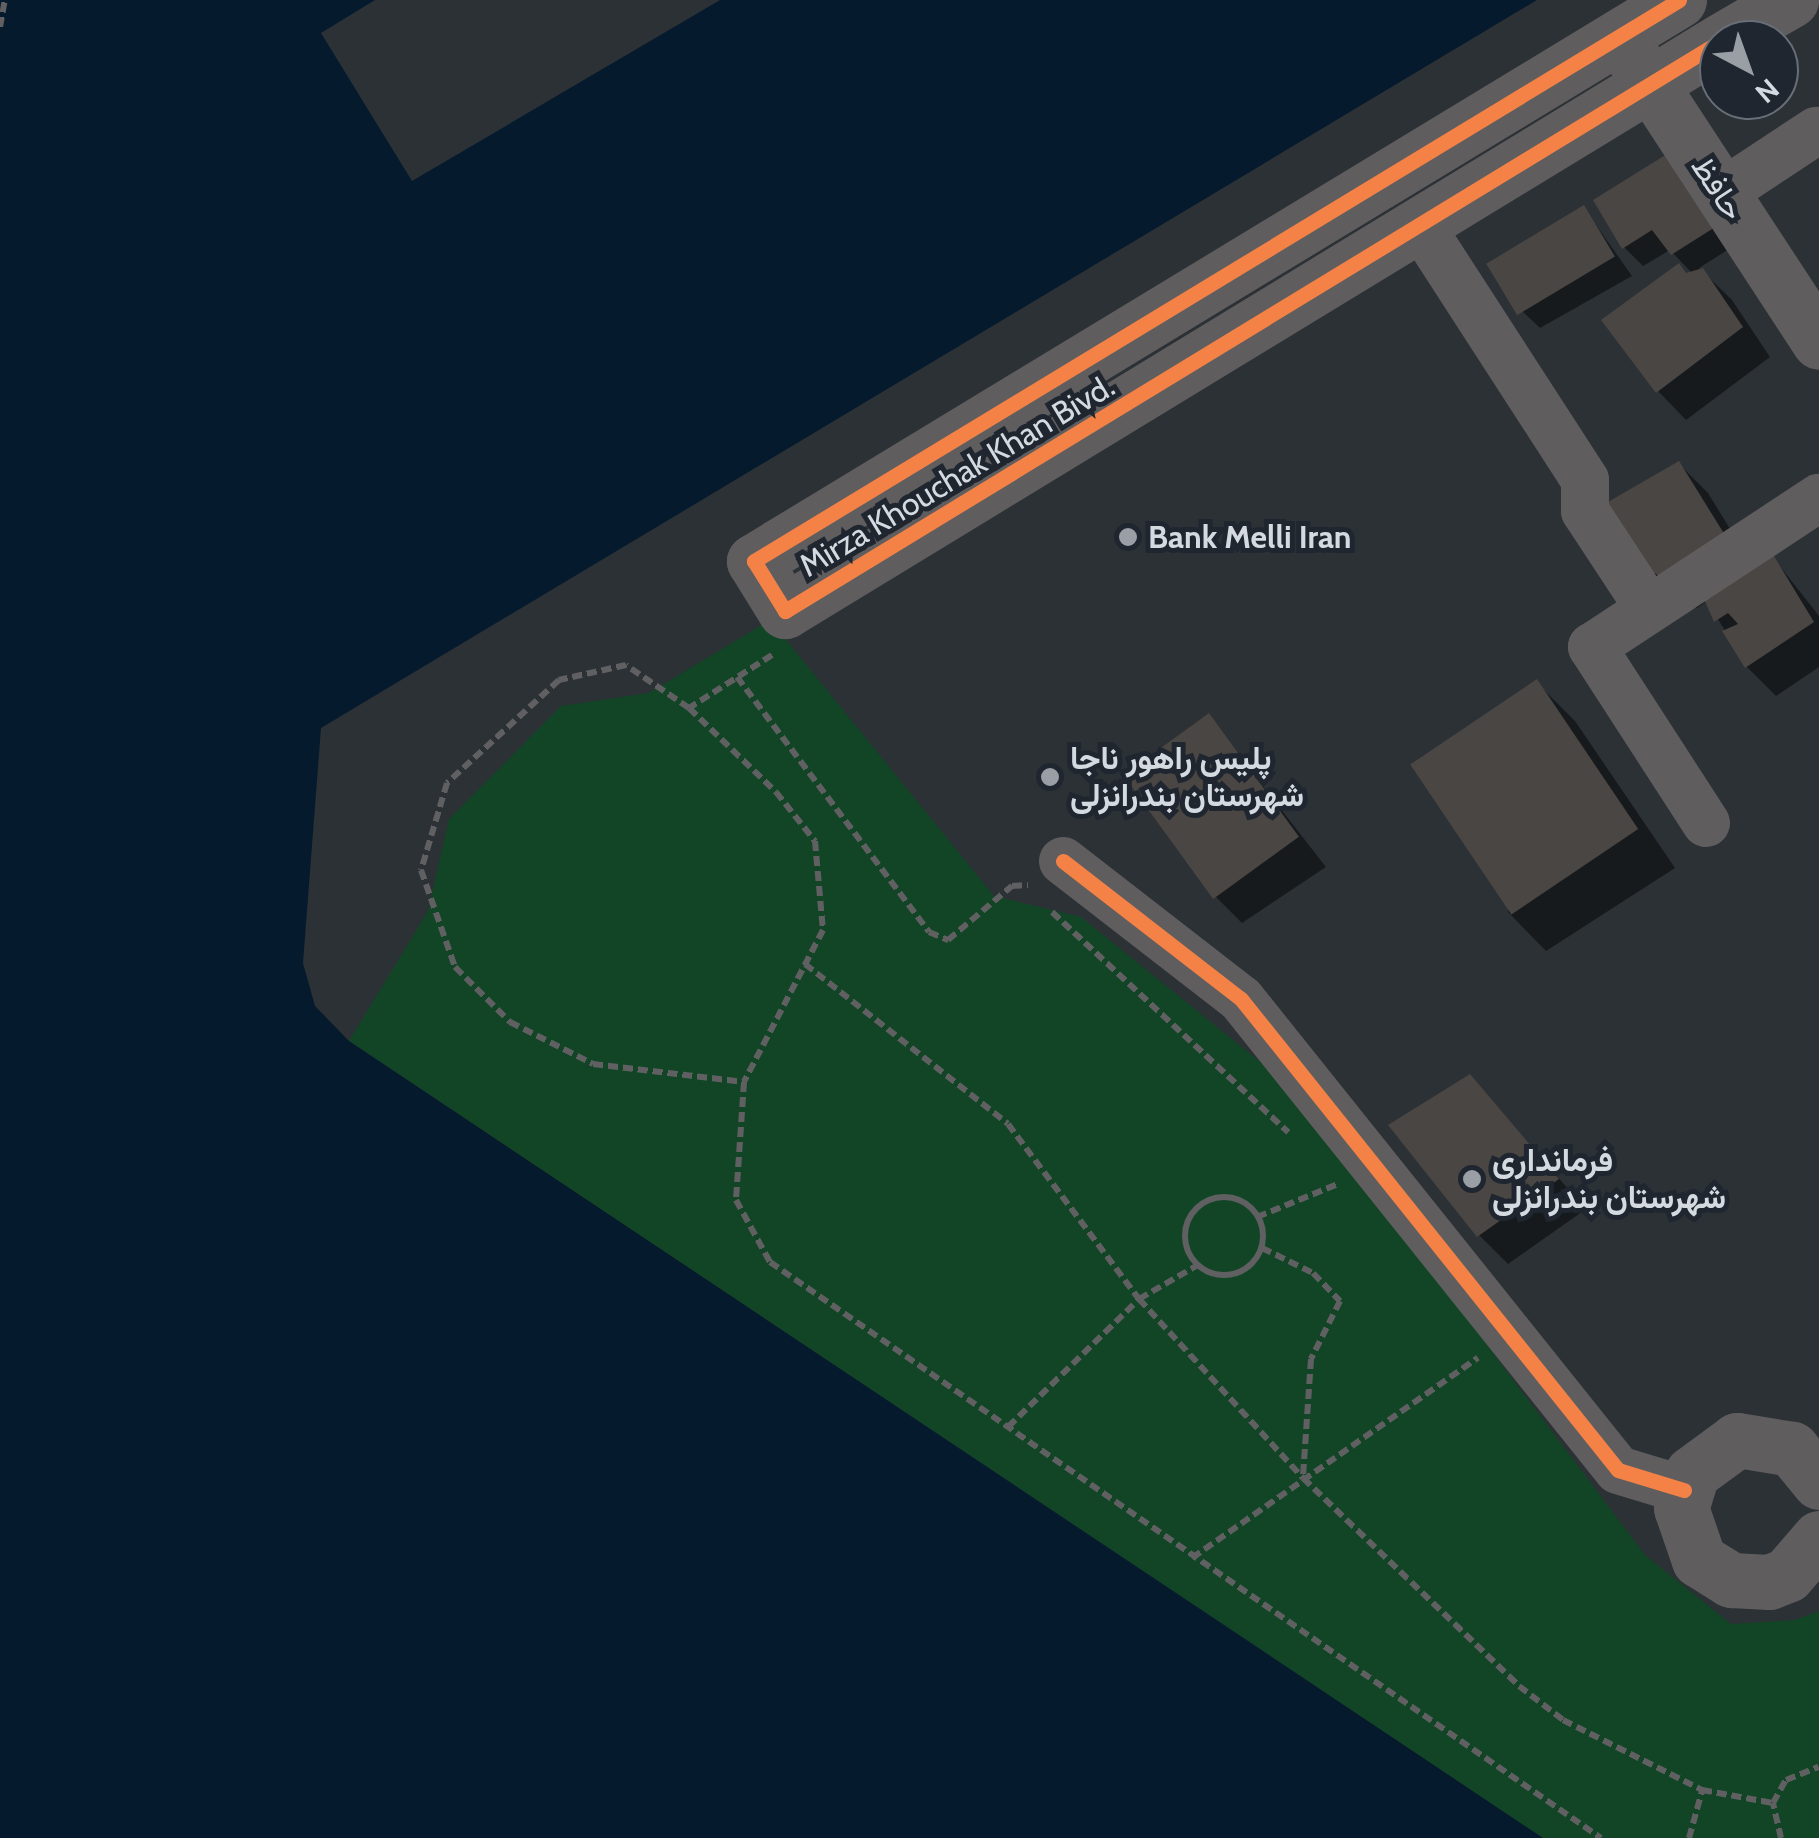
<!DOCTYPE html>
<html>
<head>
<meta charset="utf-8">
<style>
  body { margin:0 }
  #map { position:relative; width:1819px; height:1838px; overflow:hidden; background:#2c3136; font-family:Cabin,Vazirmatn,sans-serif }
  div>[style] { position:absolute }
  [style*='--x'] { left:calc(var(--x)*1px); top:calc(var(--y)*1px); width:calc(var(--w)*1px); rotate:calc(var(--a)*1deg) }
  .green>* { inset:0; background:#114526 }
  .water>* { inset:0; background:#051b2d }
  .shadow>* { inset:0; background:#0007 }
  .building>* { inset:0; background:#4a4643; transform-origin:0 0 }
  .path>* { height:6px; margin-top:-3px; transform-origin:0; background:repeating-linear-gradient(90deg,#606062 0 10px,transparent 0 15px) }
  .path>.ring { margin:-3px; padding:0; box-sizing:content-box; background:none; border:6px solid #606062; border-radius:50% }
  .minor>* { height:48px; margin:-24px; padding:0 24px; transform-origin:24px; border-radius:24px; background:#5f5d5e }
  .tertiary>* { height:55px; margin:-27.5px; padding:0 27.5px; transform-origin:27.5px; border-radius:27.5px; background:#5f5d5e }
  .cycleway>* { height:15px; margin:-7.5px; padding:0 7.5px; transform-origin:7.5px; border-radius:7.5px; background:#f48246 }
  .dots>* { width:28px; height:28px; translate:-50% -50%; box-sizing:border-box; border:5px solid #1f2630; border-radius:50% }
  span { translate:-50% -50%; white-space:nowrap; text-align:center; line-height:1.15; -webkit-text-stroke:10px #1f2630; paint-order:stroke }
  .street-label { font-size:32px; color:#d5dae1 }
  .poi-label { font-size:32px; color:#d5dae1; font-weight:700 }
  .left { translate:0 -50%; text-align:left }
  .north { position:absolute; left:1699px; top:20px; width:100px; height:100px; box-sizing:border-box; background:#1f2630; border:2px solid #686e77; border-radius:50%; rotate:139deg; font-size:28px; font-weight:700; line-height:40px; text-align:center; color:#d5dae1 }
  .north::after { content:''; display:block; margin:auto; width:35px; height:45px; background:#9a9fa5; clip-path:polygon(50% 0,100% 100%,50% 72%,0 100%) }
</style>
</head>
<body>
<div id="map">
  <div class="green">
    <i style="clip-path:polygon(770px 620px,994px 896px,1081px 917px,1295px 1090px,1645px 1555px,1731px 1624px,1795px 1620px,1819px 1611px,1819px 1838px,1543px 1838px,349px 1041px,428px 911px,449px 819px,561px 706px,649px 693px)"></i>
  </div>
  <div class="water">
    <i style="clip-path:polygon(0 0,375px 0,321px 33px,412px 181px,720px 0,1537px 0,321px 728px,303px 963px,315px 1006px,349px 1041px,1543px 1838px,0 1838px)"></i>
  </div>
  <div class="shadow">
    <i style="clip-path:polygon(1667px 157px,1737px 244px,1699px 268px,1732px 300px,1770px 357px,1686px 420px,1658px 391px,1693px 274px,1670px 250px,1643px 266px,1624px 247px)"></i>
    <i style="clip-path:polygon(1584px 208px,1632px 276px,1540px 328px,1520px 309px)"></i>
    <i style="clip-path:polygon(1679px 464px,1708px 493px,1751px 563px,1768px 551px,1819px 616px,1819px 667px,1776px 696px,1747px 667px,1707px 601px,1697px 608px,1673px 595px,1643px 565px)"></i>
    <i style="clip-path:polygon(1537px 683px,1575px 721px,1675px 868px,1546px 951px,1508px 912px)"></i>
    <i style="clip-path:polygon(1208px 716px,1326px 867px,1242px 923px,1213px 894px)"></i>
    <i style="clip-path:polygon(1469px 1077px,1586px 1209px,1508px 1264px,1479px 1235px)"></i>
  </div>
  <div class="building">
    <i style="clip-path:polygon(1667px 154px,1720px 224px,1671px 255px,1652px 230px,1622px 249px,1593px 200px)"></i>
    <i style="left:1584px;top:205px;width:60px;height:114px;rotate:59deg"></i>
    <i style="clip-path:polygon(1679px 263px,1686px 273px,1703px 268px,1743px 327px,1656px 393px,1601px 320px)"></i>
    <i style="clip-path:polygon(1679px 461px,1728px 540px,1667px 580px,1641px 566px,1601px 506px)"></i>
    <i style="clip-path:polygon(1769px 548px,1814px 622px,1745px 668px,1722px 631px,1738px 624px,1728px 613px,1714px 622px,1701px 592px)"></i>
    <i style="left:1537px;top:679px;width:181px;height:153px;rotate:56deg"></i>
    <i style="left:1209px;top:713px;width:153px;height:106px;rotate:54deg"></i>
    <i style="clip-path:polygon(1470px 1074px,1559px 1179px,1477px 1237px,1388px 1125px)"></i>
  </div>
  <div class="path">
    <i style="--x:0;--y:27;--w:27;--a:-80"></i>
    <i style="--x:772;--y:655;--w:98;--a:147.4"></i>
    <i style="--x:689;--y:708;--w:121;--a:44"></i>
    <i style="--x:776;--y:792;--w:63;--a:51.5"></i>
    <i style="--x:815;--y:841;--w:89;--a:84.9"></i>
    <i style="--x:823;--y:930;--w:171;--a:117.5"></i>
    <i style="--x:744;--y:1082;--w:118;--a:93.9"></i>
    <i style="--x:736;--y:1200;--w:71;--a:61.3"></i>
    <i style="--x:770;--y:1262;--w:1011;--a:34.73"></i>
    <i style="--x:737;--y:677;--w:319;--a:53"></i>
    <i style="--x:929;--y:932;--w:21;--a:23"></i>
    <i style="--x:948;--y:940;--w:84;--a:-40.2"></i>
    <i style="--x:1012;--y:886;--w:16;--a:-4"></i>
    <i style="--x:689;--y:708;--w:76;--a:-145.7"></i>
    <i style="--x:626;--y:665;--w:69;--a:167.4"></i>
    <i style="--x:559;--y:680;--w:152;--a:137.4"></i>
    <i style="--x:447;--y:783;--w:91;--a:106.6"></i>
    <i style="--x:421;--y:870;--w:103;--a:70.7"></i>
    <i style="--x:455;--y:967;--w:78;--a:45"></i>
    <i style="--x:510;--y:1022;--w:93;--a:26.8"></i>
    <i style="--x:593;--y:1064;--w:152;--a:6.8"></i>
    <i style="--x:1052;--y:912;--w:323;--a:43"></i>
    <i style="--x:805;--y:964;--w:258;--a:38.2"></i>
    <i style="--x:1008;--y:1124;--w:219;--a:53.2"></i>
    <i style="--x:1139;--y:1299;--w:243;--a:47.5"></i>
    <i style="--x:1303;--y:1478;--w:300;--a:43.9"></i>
    <i style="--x:1519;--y:1686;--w:56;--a:37.7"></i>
    <i style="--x:1563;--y:1720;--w:156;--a:26.7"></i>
    <i style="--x:1702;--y:1790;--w:72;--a:10.4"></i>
    <i class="ring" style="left:1185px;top:1197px;width:72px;height:72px"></i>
    <i style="--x:1257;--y:1217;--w:87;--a:-22.2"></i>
    <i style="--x:1262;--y:1248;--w:57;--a:26.1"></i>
    <i style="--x:1313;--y:1273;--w:39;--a:46"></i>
    <i style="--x:1340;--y:1301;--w:65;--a:116.6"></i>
    <i style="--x:1311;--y:1359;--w:118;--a:93.9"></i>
    <i style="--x:1008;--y:1427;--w:183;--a:-44.3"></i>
    <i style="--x:1139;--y:1299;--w:68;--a:-30"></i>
    <i style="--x:1192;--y:1558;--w:349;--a:-35"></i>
    <i style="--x:1689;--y:1838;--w:49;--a:-74.5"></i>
    <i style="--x:1781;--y:1838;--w:36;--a:-103"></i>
    <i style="--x:1773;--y:1803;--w:26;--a:-61"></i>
    <i style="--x:1786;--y:1780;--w:35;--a:-22"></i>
  </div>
  <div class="minor">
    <i style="--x:1722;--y:193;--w:113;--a:-33.4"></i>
    <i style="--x:1422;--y:228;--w:300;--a:57.1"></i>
    <i style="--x:1585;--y:480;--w:31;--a:90"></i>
    <i style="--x:1585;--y:511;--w:115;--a:56.7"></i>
    <i style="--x:1706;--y:823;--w:210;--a:-122.9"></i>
    <i style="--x:1592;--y:647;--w:272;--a:-33.3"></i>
    <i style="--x:1063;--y:861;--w:225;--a:37.8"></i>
    <i style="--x:1241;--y:999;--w:603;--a:51.33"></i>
    <i style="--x:1618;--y:1470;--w:69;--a:16.9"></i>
  </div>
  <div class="tertiary">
    <i style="--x:1679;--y:0;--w:1082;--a:148.76"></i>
    <i style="--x:754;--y:561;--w:59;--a:58.2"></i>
    <i style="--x:785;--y:611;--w:1094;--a:-31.35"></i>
    <i style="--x:1722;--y:40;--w:80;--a:-30.1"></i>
    <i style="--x:1630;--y:53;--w:345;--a:56.8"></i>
    <i style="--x:1819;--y:1482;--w:43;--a:-129.3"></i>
    <i style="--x:1792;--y:1449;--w:56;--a:-170.7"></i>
    <i style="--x:1737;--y:1440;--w:56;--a:143.7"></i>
    <i style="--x:1692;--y:1473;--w:37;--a:107"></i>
    <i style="--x:1681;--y:1508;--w:55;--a:70.9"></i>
    <i style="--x:1699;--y:1560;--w:38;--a:32"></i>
    <i style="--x:1731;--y:1580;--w:38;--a:3"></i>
    <i style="--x:1769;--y:1582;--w:19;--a:-21"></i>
    <i style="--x:1787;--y:1575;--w:49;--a:-49.1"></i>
  </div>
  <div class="cycleway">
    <i style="--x:1679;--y:0;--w:1082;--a:148.76"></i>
    <i style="--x:754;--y:561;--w:59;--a:58.2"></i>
    <i style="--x:785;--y:611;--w:1094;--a:-31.35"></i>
    <i style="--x:1063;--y:861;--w:225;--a:37.8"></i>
    <i style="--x:1241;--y:999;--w:603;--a:51.33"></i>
    <i style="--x:1618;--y:1470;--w:69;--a:16.9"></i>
  </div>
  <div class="dots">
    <i style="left:1128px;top:537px;background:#9a9fa5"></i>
    <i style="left:1050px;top:777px;background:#9a9fa5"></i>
    <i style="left:1472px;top:1179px;background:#9a9fa5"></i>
  </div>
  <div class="street-label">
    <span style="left:1718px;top:188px;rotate:57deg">حافظ</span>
    <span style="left:957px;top:476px;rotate:-31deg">Mirza Khouchak Khan Bivd.</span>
  </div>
  <div class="poi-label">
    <span class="left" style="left:1148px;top:537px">Bank Melli Iran</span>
    <span class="left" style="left:1070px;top:777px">پلیس راهور ناجا<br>شهرستان بندرانزلی</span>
    <span class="left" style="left:1492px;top:1179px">فرمانداری<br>شهرستان بندرانزلی</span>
  </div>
  <div class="north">N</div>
</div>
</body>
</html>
